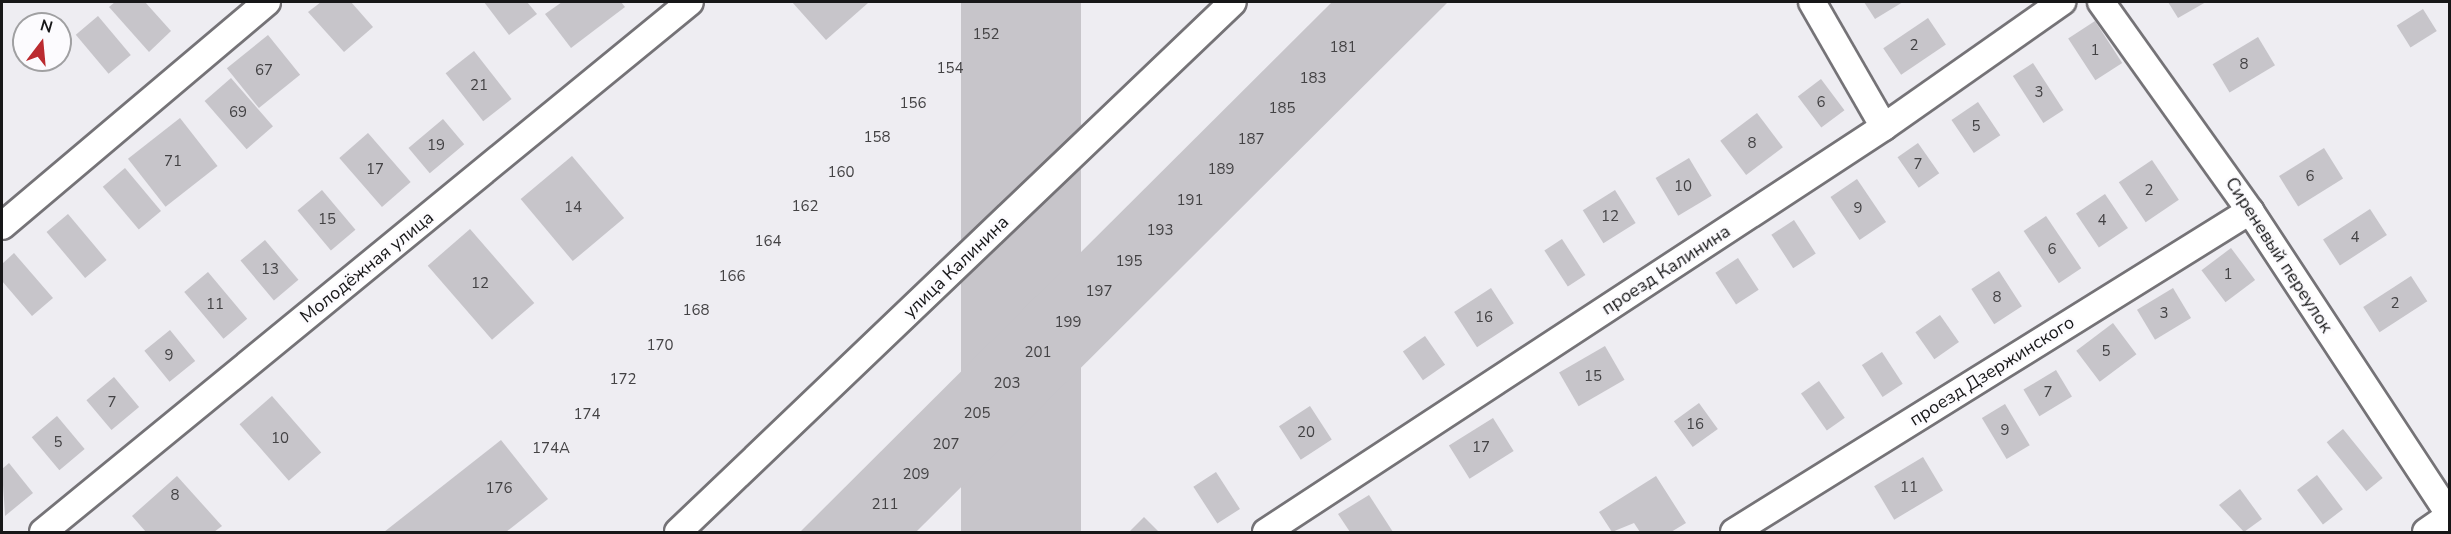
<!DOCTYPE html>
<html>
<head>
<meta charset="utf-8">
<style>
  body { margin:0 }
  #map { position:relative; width:2451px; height:534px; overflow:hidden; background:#eeedf2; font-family:"Nunito Sans",sans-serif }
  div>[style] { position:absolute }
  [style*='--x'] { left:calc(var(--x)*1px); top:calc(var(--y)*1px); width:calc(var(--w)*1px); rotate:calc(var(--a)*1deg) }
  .building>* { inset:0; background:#c7c5ca; transform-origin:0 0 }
  .roads { filter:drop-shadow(2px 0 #757377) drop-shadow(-2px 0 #757377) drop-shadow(0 2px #757377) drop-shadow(0 -2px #757377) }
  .minor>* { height:26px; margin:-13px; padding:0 13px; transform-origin:13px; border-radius:13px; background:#fff }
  span { translate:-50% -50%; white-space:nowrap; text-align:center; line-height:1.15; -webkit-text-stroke:5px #fcfbfe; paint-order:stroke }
  .number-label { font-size:15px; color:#434244 }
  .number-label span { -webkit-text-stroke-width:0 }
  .street-label { font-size:18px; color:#171718 }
  .frame { position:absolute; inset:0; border:3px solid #171718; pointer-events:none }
  .north { position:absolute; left:12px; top:12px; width:60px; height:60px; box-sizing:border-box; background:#fcfbfe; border:2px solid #a0a0a2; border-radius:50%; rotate:16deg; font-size:16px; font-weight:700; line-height:24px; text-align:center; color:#171718 }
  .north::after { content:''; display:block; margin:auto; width:21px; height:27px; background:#bb2b30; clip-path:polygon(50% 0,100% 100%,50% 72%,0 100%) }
</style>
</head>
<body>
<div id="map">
  <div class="building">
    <i style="clip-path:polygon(115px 2px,145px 2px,171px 31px,149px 52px,109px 7px)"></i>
    <i style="clip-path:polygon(321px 2px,351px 2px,373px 27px,344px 52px,308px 12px)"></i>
    <i style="clip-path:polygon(484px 2px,527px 2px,537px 14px,509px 35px)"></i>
    <i style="clip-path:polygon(562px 2px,621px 2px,625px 7px,571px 48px,545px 14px)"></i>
    <i style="clip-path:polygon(792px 2px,867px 2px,868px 3px,826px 40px)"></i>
    <i style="left:961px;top:2px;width:120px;height:631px"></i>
    <i style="clip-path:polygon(1332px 2px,1448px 2px,916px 532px,800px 532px)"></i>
    <i style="clip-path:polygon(1864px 2px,1903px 2px,1875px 19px)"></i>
    <i style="clip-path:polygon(2168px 2px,2206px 2px,2178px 18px)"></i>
    <i style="left:2423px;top:9px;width:26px;height:31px;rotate:58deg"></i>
    <i style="left:98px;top:16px;width:51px;height:29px;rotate:50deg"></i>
    <i style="left:1928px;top:18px;width:32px;height:54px;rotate:56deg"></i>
    <i style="left:2095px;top:21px;width:50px;height:32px;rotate:57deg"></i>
    <i style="left:268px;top:35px;width:51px;height:53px;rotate:51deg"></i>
    <i style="left:2258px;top:37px;width:33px;height:53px;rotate:59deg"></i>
    <i style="left:474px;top:51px;width:61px;height:36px;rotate:52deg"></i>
    <i style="left:2033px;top:63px;width:56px;height:24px;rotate:57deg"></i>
    <i style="left:231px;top:78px;width:64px;height:35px;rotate:49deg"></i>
    <i style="left:1821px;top:79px;width:39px;height:29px;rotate:53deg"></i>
    <i style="left:1978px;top:102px;width:40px;height:32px;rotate:56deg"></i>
    <i style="left:1757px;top:113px;width:43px;height:46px;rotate:53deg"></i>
    <i style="left:180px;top:118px;width:61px;height:66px;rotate:52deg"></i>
    <i style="left:443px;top:119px;width:33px;height:45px;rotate:50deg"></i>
    <i style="left:368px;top:133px;width:65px;height:38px;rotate:49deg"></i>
    <i style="left:1918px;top:143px;width:37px;height:25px;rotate:55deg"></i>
    <i style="left:2324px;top:148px;width:36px;height:53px;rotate:58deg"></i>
    <i style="left:572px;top:156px;width:81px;height:67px;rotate:50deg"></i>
    <i style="left:1689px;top:158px;width:44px;height:39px;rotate:59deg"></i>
    <i style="left:2152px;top:160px;width:48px;height:40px;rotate:56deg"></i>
    <i style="left:125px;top:168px;width:56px;height:29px;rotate:50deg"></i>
    <i style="left:1857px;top:179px;width:52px;height:32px;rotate:56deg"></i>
    <i style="left:322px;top:190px;width:52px;height:32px;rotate:50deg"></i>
    <i style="left:1615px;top:190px;width:39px;height:38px;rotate:58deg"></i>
    <i style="left:2105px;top:194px;width:41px;height:35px;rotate:56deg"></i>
    <i style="left:2370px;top:209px;width:31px;height:56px;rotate:57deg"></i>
    <i style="left:68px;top:214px;width:60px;height:28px;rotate:50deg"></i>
    <i style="left:2046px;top:216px;width:63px;height:27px;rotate:56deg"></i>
    <i style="left:1794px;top:220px;width:40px;height:27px;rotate:57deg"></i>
    <i style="left:470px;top:229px;width:98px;height:56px;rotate:49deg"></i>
    <i style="left:1562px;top:239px;width:43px;height:21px;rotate:57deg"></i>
    <i style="left:265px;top:240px;width:52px;height:32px;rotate:50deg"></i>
    <i style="left:2231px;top:248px;width:40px;height:37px;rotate:53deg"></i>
    <i style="clip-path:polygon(14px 253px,53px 298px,32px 316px,2px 281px,2px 264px)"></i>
    <i style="left:1738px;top:258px;width:38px;height:27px;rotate:57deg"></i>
    <i style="left:1999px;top:271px;width:42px;height:33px;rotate:57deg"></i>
    <i style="left:208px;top:272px;width:61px;height:31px;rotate:50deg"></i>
    <i style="left:2411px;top:276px;width:30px;height:57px;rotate:57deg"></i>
    <i style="left:1491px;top:288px;width:42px;height:44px;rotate:57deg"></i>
    <i style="left:2173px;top:288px;width:35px;height:42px;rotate:59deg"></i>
    <i style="left:1940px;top:315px;width:33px;height:30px;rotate:55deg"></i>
    <i style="left:2113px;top:323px;width:39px;height:46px;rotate:53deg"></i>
    <i style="left:170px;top:330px;width:40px;height:33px;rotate:51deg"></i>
    <i style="left:1425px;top:336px;width:35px;height:27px;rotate:55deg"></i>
    <i style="left:1605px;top:346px;width:39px;height:53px;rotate:60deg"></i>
    <i style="left:1882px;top:352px;width:38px;height:24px;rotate:57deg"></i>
    <i style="left:2056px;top:370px;width:31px;height:38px;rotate:59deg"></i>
    <i style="left:114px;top:377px;width:39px;height:36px;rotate:50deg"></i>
    <i style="left:1819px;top:381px;width:45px;height:22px;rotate:55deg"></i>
    <i style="left:272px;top:396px;width:75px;height:43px;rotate:49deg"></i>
    <i style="left:1699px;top:403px;width:32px;height:31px;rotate:54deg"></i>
    <i style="left:2005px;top:404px;width:48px;height:27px;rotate:59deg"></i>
    <i style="left:1310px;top:406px;width:40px;height:37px;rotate:57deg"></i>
    <i style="left:57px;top:416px;width:43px;height:33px;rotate:50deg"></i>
    <i style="left:1493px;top:418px;width:39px;height:52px;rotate:58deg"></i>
    <i style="left:2343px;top:429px;width:63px;height:21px;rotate:51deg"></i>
    <i style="clip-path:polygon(501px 440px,548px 499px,506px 532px,384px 532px)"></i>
    <i style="left:1923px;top:457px;width:39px;height:57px;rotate:59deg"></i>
    <i style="clip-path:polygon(9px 463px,33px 493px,5px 516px,2px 469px)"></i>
    <i style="left:1216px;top:472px;width:44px;height:27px;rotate:57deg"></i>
    <i style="left:2317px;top:475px;width:43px;height:25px;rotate:53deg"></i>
    <i style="clip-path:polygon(177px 476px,222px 526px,214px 532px,146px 532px,132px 516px)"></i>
    <i style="clip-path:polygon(1656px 476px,1686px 523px,1671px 532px,1640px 532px,1634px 523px,1612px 532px,1599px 512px)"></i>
    <i style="clip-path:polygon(2240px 489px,2262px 519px,2244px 532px,2219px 505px)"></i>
    <i style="clip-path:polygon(1369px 495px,1393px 532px,1350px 532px,1338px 514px)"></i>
    <i style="clip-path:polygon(1144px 517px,1159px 532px,1129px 532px)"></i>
  </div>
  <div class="roads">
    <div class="minor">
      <i style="--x:1812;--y:2;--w:144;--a:60.1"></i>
      <i style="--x:2101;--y:2;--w:257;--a:54.5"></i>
      <i style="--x:2250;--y:211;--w:365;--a:56.7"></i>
      <i style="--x:2;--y:226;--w:347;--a:-40.2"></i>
      <i style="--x:43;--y:532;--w:836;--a:-39.32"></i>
      <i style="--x:678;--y:532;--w:767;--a:-43.68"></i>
      <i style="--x:1266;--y:532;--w:739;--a:-33.24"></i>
      <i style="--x:1884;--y:127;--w:218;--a:-35.1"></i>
      <i style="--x:1734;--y:532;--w:608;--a:-31.89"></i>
      <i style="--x:2426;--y:532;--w:29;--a:-35"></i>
    </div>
  </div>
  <div class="number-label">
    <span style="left:986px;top:35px">152</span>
    <span style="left:1914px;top:46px">2</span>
    <span style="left:1343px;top:48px">181</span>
    <span style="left:2095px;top:51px">1</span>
    <span style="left:2244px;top:65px">8</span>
    <span style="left:950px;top:69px">154</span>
    <span style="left:264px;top:71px">67</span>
    <span style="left:1313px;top:79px">183</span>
    <span style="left:479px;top:86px">21</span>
    <span style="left:2039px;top:93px">3</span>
    <span style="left:1821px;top:103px">6</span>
    <span style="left:913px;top:104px">156</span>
    <span style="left:1282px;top:109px">185</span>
    <span style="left:238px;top:113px">69</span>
    <span style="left:1976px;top:127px">5</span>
    <span style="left:877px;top:138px">158</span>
    <span style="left:1251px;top:140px">187</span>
    <span style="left:1752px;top:144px">8</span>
    <span style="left:436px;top:146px">19</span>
    <span style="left:173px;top:162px">71</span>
    <span style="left:1918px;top:165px">7</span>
    <span style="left:375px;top:170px">17</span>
    <span style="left:1221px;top:170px">189</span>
    <span style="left:841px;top:173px">160</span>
    <span style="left:2310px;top:177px">6</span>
    <span style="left:1683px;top:187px">10</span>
    <span style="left:2149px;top:191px">2</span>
    <span style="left:1190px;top:201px">191</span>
    <span style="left:805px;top:207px">162</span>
    <span style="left:573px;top:208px">14</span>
    <span style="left:1858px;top:209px">9</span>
    <span style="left:1610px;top:217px">12</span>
    <span style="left:327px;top:220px">15</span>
    <span style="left:2102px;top:221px">4</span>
    <span style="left:1160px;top:231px">193</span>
    <span style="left:2355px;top:238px">4</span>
    <span style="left:768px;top:242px">164</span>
    <span style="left:2052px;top:250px">6</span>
    <span style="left:1129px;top:262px">195</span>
    <span style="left:270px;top:270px">13</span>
    <span style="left:2228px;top:275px">1</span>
    <span style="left:732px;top:277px">166</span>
    <span style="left:480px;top:284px">12</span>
    <span style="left:1099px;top:292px">197</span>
    <span style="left:1997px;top:298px">8</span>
    <span style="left:2395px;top:304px">2</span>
    <span style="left:215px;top:305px">11</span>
    <span style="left:696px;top:311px">168</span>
    <span style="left:2164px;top:314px">3</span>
    <span style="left:1484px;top:318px">16</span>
    <span style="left:1068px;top:323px">199</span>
    <span style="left:660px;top:346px">170</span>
    <span style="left:2106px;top:352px">5</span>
    <span style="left:1038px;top:353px">201</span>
    <span style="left:169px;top:356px">9</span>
    <span style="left:1593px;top:377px">15</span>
    <span style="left:623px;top:380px">172</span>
    <span style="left:1007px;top:384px">203</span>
    <span style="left:2048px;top:393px">7</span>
    <span style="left:112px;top:403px">7</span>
    <span style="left:977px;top:414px">205</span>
    <span style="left:587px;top:415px">174</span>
    <span style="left:1695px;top:425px">16</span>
    <span style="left:2005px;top:431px">9</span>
    <span style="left:1306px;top:433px">20</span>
    <span style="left:280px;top:439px">10</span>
    <span style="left:58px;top:443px">5</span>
    <span style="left:946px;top:445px">207</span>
    <span style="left:1481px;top:448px">17</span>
    <span style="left:551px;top:449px">174А</span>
    <span style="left:916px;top:475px">209</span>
    <span style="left:1909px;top:488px">11</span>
    <span style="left:499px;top:489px">176</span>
    <span style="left:175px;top:496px">8</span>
    <span style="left:885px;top:505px">211</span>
  </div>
  <div class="street-label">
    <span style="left:2279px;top:255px;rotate:57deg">Сиреневый переулок</span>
    <span style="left:367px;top:267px;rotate:-39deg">Молодёжная улица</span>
    <span style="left:956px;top:267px;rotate:-44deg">улица Калинина</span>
    <span style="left:1666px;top:270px;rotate:-33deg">проезд Калинина</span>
    <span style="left:1992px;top:371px;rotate:-32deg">проезд Дзержинского</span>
  </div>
  <div class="frame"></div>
  <div class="north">N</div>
</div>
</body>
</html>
